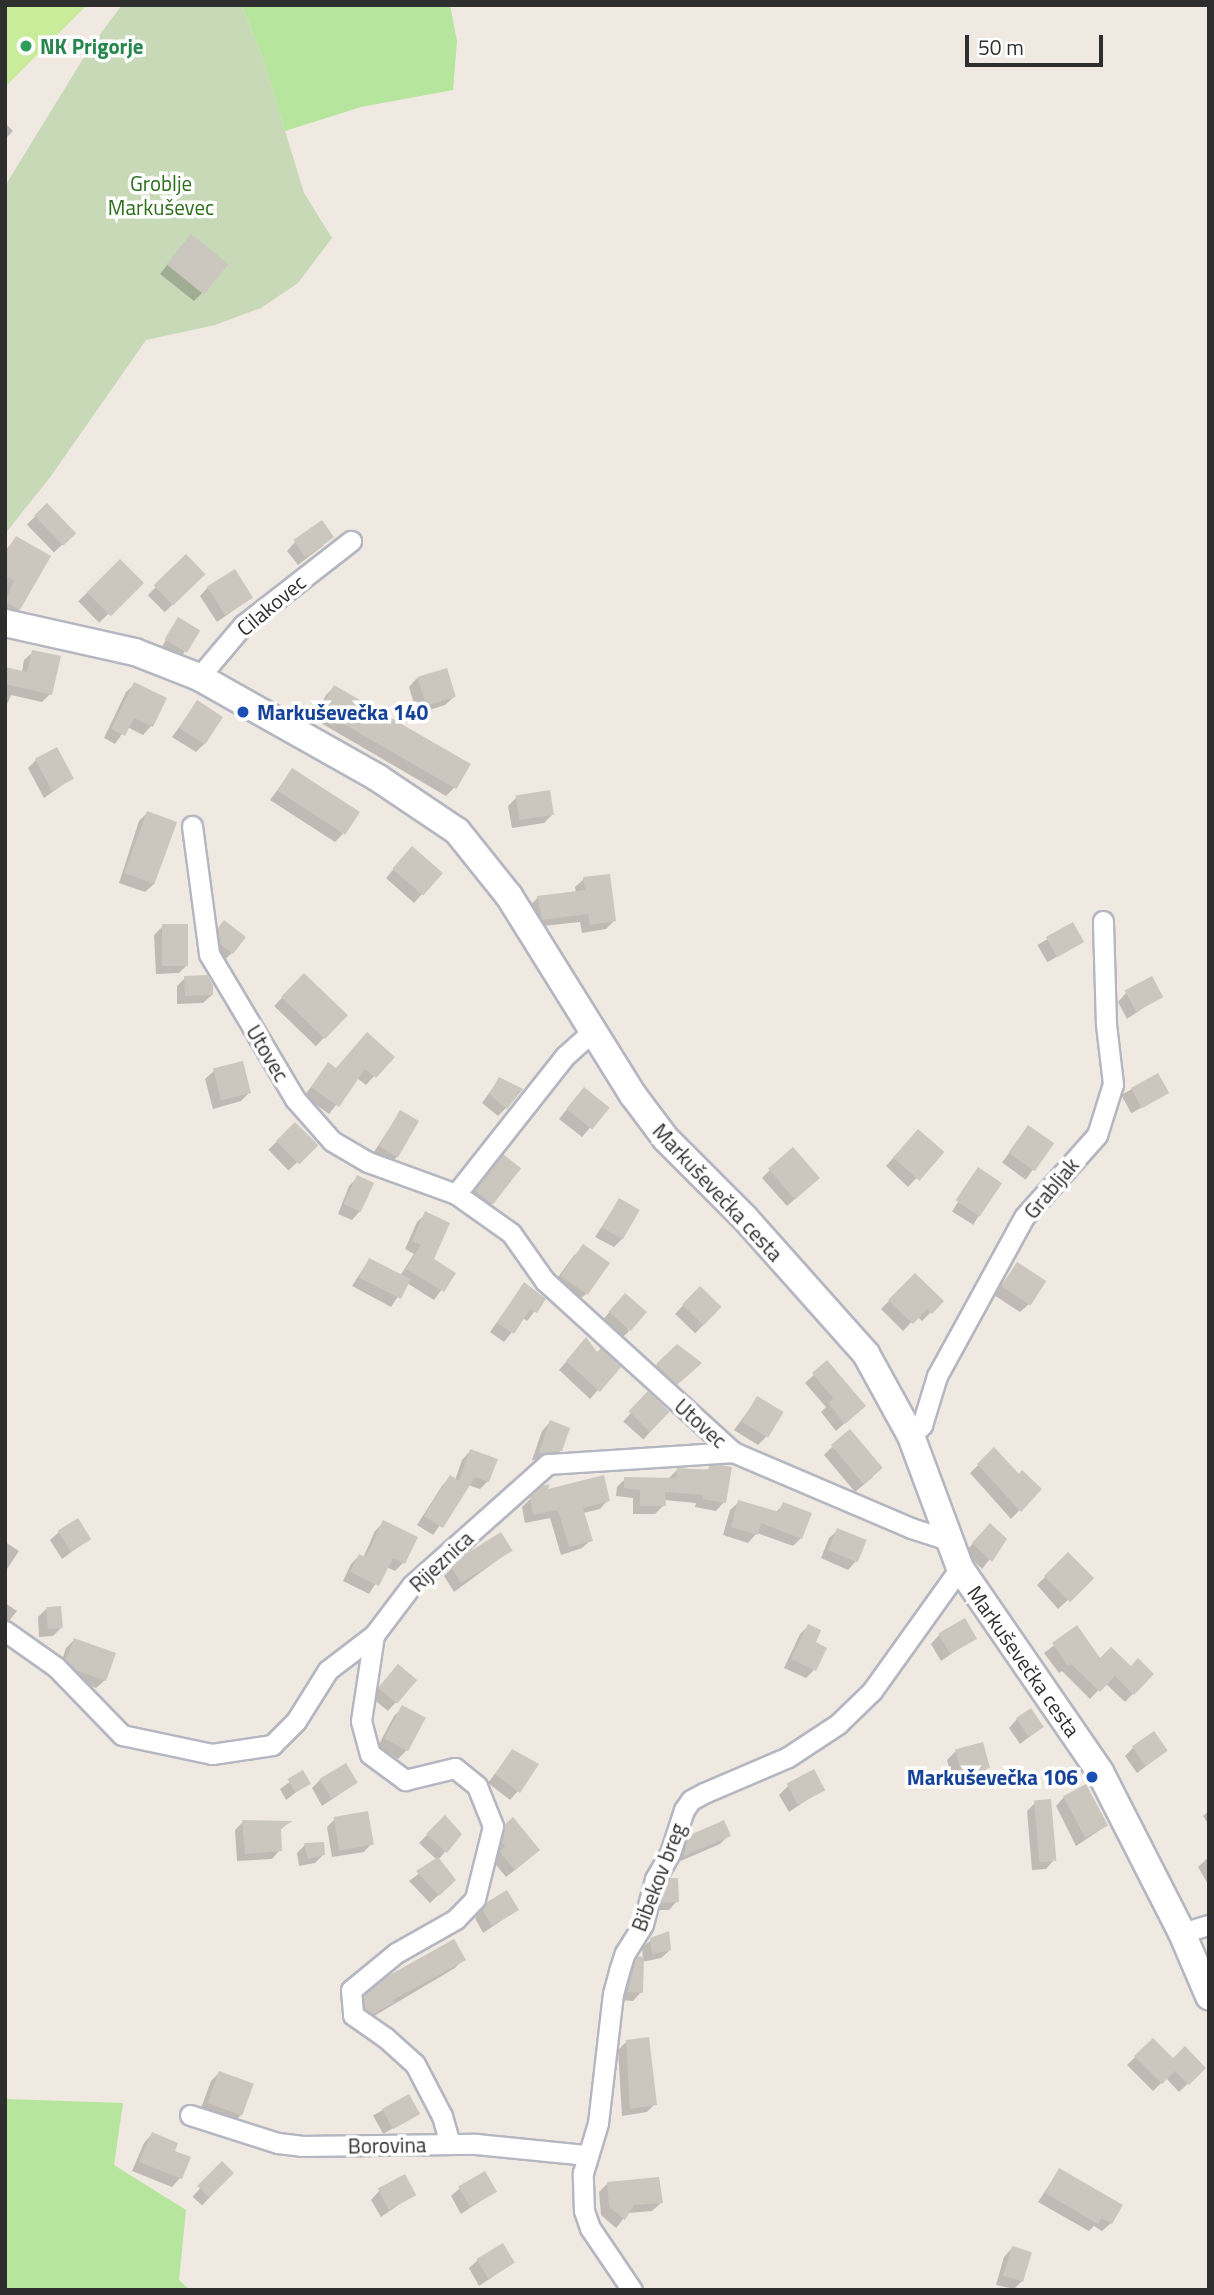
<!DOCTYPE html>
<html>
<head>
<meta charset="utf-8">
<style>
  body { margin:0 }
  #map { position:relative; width:1214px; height:2295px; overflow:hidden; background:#efe9e1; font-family:"Titillium Web",sans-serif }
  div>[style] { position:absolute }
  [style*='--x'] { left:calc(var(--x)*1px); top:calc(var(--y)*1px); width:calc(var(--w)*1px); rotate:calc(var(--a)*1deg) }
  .green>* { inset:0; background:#b6e59e }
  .cemetery>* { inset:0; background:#c8d9b8 }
  .pitch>* { inset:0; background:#c9ec9a }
  .shadow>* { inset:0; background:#0003; transform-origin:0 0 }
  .building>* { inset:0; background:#cbc7bf; transform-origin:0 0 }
  .roads { filter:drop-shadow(2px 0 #b4b7c1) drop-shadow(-2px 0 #b4b7c1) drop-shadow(0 2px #b4b7c1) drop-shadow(0 -2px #b4b7c1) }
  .street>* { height:19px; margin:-9.5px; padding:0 9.5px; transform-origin:9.5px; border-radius:9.5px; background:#fff }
  .secondary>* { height:26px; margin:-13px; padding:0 13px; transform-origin:13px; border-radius:13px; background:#fff }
  .dots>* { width:19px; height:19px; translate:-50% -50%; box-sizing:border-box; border:4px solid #fff; border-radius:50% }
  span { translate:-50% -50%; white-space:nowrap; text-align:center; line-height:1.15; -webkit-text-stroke:7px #fff; paint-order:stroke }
  .leisure-label { font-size:21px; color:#27864d; font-weight:700 }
  .left { translate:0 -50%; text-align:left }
  .park-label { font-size:21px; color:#2c6e1b }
  .street-label { font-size:21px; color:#2e2e2e }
  .transit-label { font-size:21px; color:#164399; font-weight:700 }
  .right { translate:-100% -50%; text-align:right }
  .frame { position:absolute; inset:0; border:7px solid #2e2e2e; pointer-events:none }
  .scale { position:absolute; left:965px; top:35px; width:138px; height:32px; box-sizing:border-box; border:4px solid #2e2e2e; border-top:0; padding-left:9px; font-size:21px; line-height:24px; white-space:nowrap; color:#2e2e2e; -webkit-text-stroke:5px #fff; paint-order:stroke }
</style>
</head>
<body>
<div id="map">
  <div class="green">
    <i style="clip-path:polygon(242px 5px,450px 5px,457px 41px,453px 90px,361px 107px,285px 131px,265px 65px)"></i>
    <i style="clip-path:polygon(5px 2099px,123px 2103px,114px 2165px,186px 2210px,179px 2280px,190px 2290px,5px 2290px)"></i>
  </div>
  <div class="cemetery">
    <i style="clip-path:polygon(122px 5px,242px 5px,265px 65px,304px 193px,332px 238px,298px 283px,261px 308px,215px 325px,146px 340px,51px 476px,5px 534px,5px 186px,89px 49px)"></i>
  </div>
  <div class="pitch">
    <i style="clip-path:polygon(5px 5px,87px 5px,5px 87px)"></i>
  </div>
  <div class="shadow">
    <i style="clip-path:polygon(5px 123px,13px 131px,5px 139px)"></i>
    <i style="clip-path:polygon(183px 245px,202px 293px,194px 301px,160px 274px)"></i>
    <i style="left:47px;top:505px;width:39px;height:28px;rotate:46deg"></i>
    <i style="clip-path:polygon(16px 538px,19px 609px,11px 618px,5px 614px,5px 551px)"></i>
    <i style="clip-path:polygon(295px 542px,324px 545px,298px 565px,287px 551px)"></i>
    <i style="left:186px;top:557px;width:24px;height:54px;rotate:45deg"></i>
    <i style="left:120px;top:561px;width:30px;height:58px;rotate:46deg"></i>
    <i style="clip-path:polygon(208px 587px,251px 598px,217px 622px,200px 596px)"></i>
    <i style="left:178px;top:619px;width:22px;height:35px;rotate:30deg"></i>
    <i style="clip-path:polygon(33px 652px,50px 694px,42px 702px,11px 695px,5px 709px,5px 669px,22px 672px,24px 660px)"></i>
    <i style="clip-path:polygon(417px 678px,454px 697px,445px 705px,417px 714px,409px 687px)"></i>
    <i style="clip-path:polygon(135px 684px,165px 698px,151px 726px,143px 735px,127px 727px,115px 744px,104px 738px,126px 692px)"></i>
    <i style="clip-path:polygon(334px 687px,468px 764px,455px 787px,446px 796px,314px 719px,326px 695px)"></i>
    <i style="clip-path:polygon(197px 703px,204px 744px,196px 752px,172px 737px)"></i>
    <i style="clip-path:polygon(36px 760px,72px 778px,44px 798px,28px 768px)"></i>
    <i style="clip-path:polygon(292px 770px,343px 834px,335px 842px,270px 800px)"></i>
    <i style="clip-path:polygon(517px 797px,552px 815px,544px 823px,512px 828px,508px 806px)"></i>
    <i style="clip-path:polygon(147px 813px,154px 884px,145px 892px,119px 883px,139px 821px)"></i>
    <i style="clip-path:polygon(404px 857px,422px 894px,414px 903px,386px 878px)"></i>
    <i style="clip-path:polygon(584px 879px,614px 921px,606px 929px,582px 933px,580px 922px,534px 927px,530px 906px,538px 897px,576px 893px,575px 887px)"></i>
    <i style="clip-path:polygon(224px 923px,232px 953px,223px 961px,210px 938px)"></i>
    <i style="left:1072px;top:925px;width:20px;height:40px;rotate:60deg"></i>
    <i style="clip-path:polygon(163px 926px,187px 965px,179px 973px,156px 974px,154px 935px)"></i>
    <i style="left:304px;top:975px;width:58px;height:43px;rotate:44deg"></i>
    <i style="clip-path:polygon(185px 978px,212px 995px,203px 1003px,177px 1004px,177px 986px)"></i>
    <i style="clip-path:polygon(1126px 993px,1161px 996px,1127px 1019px,1118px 1002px)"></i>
    <i style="clip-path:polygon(392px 1057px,366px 1085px,357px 1078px,329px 1114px,304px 1096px,328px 1065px,335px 1070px)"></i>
    <i style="clip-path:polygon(214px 1071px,249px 1093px,241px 1101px,213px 1109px,205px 1079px)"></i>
    <i style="left:1157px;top:1075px;width:21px;height:41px;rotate:61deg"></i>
    <i style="clip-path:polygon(499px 1079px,506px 1108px,498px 1116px,482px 1103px)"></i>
    <i style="clip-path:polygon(576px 1098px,607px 1108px,582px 1137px,559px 1119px)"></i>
    <i style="clip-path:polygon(400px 1112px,397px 1157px,389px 1165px,372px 1155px)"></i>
    <i style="left:295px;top:1124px;width:29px;height:37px;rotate:46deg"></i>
    <i style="left:1028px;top:1127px;width:29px;height:44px;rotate:36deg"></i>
    <i style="clip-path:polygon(910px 1139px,941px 1152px,908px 1187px,886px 1166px)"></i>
    <i style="clip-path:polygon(495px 1165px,492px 1203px,484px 1212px,468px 1199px)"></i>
    <i style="clip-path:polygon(770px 1170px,810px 1186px,787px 1206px,762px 1178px)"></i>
    <i style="left:978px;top:1170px;width:25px;height:49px;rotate:32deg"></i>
    <i style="clip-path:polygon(358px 1177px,372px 1183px,360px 1211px,352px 1220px,338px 1214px,349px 1186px)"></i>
    <i style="clip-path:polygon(619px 1200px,622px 1239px,614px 1247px,595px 1237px)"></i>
    <i style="clip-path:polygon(426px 1214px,432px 1260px,453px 1274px,434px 1300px,407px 1283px,391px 1307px,352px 1286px,369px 1260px,400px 1276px,414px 1254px,405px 1249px,417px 1222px)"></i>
    <i style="clip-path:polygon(575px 1254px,586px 1294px,577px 1302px,553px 1284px)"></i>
    <i style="clip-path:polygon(1017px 1264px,1029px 1304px,1020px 1312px,994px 1295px)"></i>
    <i style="clip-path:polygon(915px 1275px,942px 1301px,922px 1321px,917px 1316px,903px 1331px,881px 1309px)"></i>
    <i style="clip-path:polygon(524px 1284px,544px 1299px,527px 1321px,523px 1318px,504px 1342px,490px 1332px)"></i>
    <i style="left:700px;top:1288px;width:28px;height:36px;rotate:44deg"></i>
    <i style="clip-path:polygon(617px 1303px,629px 1331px,621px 1339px,601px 1322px)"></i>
    <i style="clip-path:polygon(677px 1346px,691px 1371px,668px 1392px,649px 1373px)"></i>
    <i style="clip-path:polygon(578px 1348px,598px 1390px,590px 1399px,559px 1370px)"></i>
    <i style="clip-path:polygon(827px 1363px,855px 1414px,836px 1431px,821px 1412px,826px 1407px,805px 1383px)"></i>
    <i style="left:648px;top:1394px;width:27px;height:37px;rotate:42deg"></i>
    <i style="clip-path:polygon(758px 1398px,766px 1437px,758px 1445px,734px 1430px)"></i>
    <i style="clip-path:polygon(550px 1422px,561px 1450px,552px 1459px,532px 1460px,542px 1431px)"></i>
    <i style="clip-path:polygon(832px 1447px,873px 1477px,855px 1492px,824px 1455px)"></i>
    <i style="clip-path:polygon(994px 1450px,1019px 1476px,1040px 1489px,1011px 1519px,970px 1473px)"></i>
    <i style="clip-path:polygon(470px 1451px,488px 1481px,480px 1489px,468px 1485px,433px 1535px,417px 1525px,442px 1486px,450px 1477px,455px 1480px,462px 1460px)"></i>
    <i style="clip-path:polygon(730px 1469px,724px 1502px,716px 1511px,695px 1507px,696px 1503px,664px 1500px,664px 1505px,655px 1514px,633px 1514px,633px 1498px,616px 1496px,617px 1487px,625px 1479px,669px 1478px,677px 1470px)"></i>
    <i style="clip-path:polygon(546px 1491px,608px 1500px,600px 1509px,583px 1513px,591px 1540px,582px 1548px,561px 1555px,550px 1518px,525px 1523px,522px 1507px,531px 1498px)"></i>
    <i style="clip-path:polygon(739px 1502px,775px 1513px,784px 1504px,801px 1538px,793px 1546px,757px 1533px,748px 1543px,723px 1535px,730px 1510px)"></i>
    <i style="clip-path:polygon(384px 1522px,403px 1563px,395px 1571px,386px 1567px,369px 1594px,343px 1581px,351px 1564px,359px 1556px,363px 1558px,375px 1531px)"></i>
    <i style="clip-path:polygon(990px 1525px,1005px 1540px,982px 1569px,965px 1552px)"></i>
    <i style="clip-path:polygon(838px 1530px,865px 1541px,856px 1561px,848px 1570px,821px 1558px,829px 1538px)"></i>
    <i style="clip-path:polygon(59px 1532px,89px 1539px,62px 1559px,50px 1540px)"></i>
    <i style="clip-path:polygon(5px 1542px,19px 1551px,5px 1572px)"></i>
    <i style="clip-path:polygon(511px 1550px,454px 1592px,444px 1576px,452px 1568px)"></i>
    <i style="clip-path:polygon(1068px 1554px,1083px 1586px,1058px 1609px,1037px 1585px)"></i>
    <i style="clip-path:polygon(5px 1603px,17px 1611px,5px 1626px)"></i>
    <i style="clip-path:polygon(46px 1609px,61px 1628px,53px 1636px,39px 1637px,38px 1617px)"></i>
    <i style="clip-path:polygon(808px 1626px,814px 1643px,814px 1670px,806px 1678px,784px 1668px,800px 1634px)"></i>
    <i style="clip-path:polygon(1077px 1628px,1099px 1661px,1152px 1674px,1125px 1702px,1105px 1683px,1090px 1699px,1062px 1671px,1059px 1673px,1044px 1653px)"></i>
    <i style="clip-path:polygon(939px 1635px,974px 1638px,941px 1661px,931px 1644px)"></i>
    <i style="clip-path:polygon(74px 1640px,105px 1680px,96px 1688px,68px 1678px,59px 1669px,66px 1648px)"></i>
    <i style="clip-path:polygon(390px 1675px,396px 1702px,388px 1711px,371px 1697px)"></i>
    <i style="clip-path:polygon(403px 1708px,406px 1751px,398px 1759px,377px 1748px,394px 1716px)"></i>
    <i style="clip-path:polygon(1017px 1719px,1042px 1727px,1020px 1744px,1009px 1728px)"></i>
    <i style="clip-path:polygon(1133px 1748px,1166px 1751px,1137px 1773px,1125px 1756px)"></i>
    <i style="clip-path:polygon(512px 1751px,518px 1791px,510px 1800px,488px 1783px)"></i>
    <i style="clip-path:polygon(955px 1752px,988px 1767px,980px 1776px,953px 1783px,947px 1760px)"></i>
    <i style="clip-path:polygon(302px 1773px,308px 1783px,286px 1800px,280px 1789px)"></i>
    <i style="clip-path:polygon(320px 1780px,356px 1783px,322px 1806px,312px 1788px)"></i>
    <i style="clip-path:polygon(788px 1786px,823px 1789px,789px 1812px,779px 1795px)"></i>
    <i style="clip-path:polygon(1064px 1797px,1106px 1826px,1076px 1846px,1056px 1806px)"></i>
    <i style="clip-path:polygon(1035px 1803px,1054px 1860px,1046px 1869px,1032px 1870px,1027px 1811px)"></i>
    <i style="clip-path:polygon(1209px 1811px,1209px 1825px,1203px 1816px)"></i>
    <i style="clip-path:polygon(445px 1817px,460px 1834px,438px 1860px,454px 1880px,430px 1903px,409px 1881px,437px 1860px,419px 1843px)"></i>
    <i style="clip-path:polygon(335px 1819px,372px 1843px,364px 1852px,332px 1857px,327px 1827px)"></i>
    <i style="clip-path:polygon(243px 1822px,289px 1822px,279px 1831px,280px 1850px,272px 1859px,237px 1861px,235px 1830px)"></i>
    <i style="clip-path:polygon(506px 1825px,530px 1858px,506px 1877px,492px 1860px,497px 1856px,494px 1851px,497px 1834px)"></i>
    <i style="clip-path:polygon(729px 1835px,720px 1844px,676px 1863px,681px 1846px,689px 1837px)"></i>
    <i style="clip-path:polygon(305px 1845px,324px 1854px,315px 1863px,299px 1866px,297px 1853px)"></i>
    <i style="clip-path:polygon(1209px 1857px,1209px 1884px,1208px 1884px,1198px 1867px)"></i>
    <i style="clip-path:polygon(670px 1880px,677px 1901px,669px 1910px,654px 1910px,662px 1888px)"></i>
    <i style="clip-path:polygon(488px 1903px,517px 1910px,483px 1933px,475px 1918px)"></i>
    <i style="clip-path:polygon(651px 1940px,670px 1950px,661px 1958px,642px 1962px,641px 1992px,633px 2001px,620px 2000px,628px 1969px,637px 1960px,643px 1959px,642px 1948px)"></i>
    <i style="clip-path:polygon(463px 1959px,455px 1968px,364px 2022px,356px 2006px,365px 1997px)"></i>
    <i style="clip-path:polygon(1153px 2040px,1173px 2061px,1204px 2068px,1179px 2092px,1166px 2078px,1153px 2091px,1127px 2065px)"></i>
    <i style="clip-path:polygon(627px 2041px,655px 2104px,647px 2112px,622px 2116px,618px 2050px)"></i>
    <i style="clip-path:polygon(219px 2073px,241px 2115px,233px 2123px,200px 2111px,211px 2081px)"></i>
    <i style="left:408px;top:2096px;width:21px;height:40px;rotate:61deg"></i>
    <i style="clip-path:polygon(152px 2134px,173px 2152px,188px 2158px,180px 2178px,172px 2187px,132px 2171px,144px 2143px)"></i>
    <i style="left:222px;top:2164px;width:13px;height:44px;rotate:42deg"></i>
    <i style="clip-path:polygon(1059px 2170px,1111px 2223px,1102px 2231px,1094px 2226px,1089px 2231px,1038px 2202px)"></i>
    <i style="clip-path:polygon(607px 2184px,661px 2203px,652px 2211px,628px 2213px,616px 2228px,601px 2215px,599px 2192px)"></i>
    <i style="clip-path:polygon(460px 2188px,495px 2191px,461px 2214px,451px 2196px)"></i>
    <i style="clip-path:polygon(379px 2191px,414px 2194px,381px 2217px,371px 2200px)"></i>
    <i style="clip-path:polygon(1012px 2248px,1022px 2281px,1014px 2289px,996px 2285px,1004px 2257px)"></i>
    <i style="clip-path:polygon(478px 2260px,513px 2263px,479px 2286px,469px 2268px)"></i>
  </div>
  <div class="building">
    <i style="left:191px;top:234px;width:48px;height:39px;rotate:39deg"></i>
    <i style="left:47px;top:503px;width:42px;height:18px;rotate:46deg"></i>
    <i style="left:322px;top:520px;width:21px;height:35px;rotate:55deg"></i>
    <i style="clip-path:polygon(16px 536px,51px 556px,20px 610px,5px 602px,14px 580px,5px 576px,5px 554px)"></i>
    <i style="left:186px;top:554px;width:28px;height:45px;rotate:46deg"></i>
    <i style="left:120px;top:559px;width:34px;height:47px;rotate:45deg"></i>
    <i style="left:235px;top:569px;width:34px;height:33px;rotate:58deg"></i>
    <i style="left:178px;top:617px;width:26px;height:26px;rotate:31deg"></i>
    <i style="clip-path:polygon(32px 650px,61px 656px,52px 695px,5px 684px,5px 667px,27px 672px)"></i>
    <i style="left:447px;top:668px;width:30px;height:31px;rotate:73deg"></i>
    <i style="clip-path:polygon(134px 682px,167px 698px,153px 727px,134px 718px,125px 736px,111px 729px)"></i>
    <i style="left:334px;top:685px;width:158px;height:29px;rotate:30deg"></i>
    <i style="left:197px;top:700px;width:31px;height:33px;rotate:33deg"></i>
    <i style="left:57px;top:747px;width:36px;height:25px;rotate:62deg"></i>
    <i style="left:292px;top:768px;width:81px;height:27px;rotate:33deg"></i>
    <i style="left:550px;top:790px;width:25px;height:35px;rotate:81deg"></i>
    <i style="left:147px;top:811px;width:32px;height:66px;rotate:20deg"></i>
    <i style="left:412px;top:846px;width:41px;height:30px;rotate:41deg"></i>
    <i style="clip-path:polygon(610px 874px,616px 921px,590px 925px,588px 914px,542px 920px,537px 896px,585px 890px,583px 877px)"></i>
    <i style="clip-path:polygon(224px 920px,246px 937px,233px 954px,220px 944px,218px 928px)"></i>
    <i style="left:1073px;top:922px;width:23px;height:31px;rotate:61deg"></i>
    <i style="left:162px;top:924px;width:26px;height:42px"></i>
    <i style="left:304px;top:973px;width:61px;height:33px;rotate:44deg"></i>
    <i style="clip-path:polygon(207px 975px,213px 985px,213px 995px,185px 996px,184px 976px)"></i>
    <i style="left:1152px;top:976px;width:24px;height:31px;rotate:62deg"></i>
    <i style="clip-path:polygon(367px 1032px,395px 1057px,376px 1078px,365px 1069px,339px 1107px,311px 1087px,328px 1062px,336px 1068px)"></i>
    <i style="left:243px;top:1061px;width:33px;height:31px;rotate:76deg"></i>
    <i style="left:1158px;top:1073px;width:23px;height:31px;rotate:61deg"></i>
    <i style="clip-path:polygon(499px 1077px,523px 1089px,507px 1109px,489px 1094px)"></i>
    <i style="left:584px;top:1087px;width:33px;height:28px;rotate:39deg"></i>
    <i style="left:400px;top:1110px;width:22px;height:42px;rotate:30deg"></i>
    <i style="left:295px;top:1122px;width:33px;height:27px;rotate:45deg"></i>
    <i style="left:1028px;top:1125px;width:32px;height:34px;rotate:35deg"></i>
    <i style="left:918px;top:1129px;width:35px;height:38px;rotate:41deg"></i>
    <i style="left:793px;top:1147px;width:41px;height:33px;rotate:49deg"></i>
    <i style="left:503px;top:1154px;width:23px;height:46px;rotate:38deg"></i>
    <i style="left:978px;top:1167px;width:29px;height:40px;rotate:34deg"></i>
    <i style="left:357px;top:1175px;width:19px;height:32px;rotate:25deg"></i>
    <i style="left:619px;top:1198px;width:24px;height:34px;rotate:30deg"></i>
    <i style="clip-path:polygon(425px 1211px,450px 1223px,434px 1259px,456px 1273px,444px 1292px,406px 1269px,421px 1245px,412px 1241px)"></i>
    <i style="left:583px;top:1244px;width:33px;height:39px;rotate:35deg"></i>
    <i style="left:369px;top:1258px;width:47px;height:22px;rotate:27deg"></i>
    <i style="left:1017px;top:1262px;width:35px;height:29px;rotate:33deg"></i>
    <i style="clip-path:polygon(915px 1273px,944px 1301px,932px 1314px,927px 1309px,913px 1324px,888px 1300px)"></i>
    <i style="clip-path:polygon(524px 1282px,546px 1299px,537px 1313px,530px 1309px,514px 1334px,497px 1323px)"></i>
    <i style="left:700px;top:1286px;width:30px;height:26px;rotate:44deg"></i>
    <i style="left:625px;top:1293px;width:29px;height:25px;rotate:41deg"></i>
    <i style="clip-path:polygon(586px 1337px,597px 1352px,601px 1348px,621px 1367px,600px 1392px,566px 1361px)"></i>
    <i style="clip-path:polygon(677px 1344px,702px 1363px,677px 1385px,656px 1364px)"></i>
    <i style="clip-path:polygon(827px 1360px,866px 1406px,845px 1424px,828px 1403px,833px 1398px,812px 1373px)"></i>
    <i style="left:648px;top:1391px;width:30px;height:28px;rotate:44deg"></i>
    <i style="left:757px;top:1396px;width:31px;height:30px;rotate:31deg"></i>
    <i style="clip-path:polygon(550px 1420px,570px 1428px,562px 1451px,542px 1454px,539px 1452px)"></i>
    <i style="left:850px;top:1429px;width:51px;height:25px;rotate:50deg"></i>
    <i style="clip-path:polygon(994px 1447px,1019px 1474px,1022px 1470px,1042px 1489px,1021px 1512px,977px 1464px)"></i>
    <i style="clip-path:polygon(470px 1449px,498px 1459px,489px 1482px,475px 1477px,443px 1528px,424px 1516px,450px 1475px,459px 1481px)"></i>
    <i style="clip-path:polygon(721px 1465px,732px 1467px,726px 1503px,702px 1499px,703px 1495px,665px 1492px,666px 1506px,640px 1506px,640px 1490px,624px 1488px,624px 1477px,676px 1478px,677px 1468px,708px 1470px,709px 1466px)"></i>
    <i style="clip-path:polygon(604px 1475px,610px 1501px,583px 1508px,593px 1541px,569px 1547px,558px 1510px,533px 1515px,530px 1497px,542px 1486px,550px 1484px,548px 1489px)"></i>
    <i style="clip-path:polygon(738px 1500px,779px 1512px,783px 1502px,812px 1513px,802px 1539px,761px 1523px,758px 1535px,731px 1527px)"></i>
    <i style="left:78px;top:1518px;width:25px;height:24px;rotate:58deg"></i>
    <i style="clip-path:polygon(383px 1520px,418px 1537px,405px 1564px,393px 1558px,379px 1586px,350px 1572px,359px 1554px,366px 1557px)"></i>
    <i style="clip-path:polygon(990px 1523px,1007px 1539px,992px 1562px,972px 1543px)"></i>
    <i style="left:837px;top:1528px;width:32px;height:24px;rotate:22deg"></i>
    <i style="left:501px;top:1532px;width:22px;height:61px;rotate:58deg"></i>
    <i style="left:1068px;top:1552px;width:37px;height:34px;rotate:45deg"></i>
    <i style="left:61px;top:1606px;width:22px;height:15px;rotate:85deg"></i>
    <i style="left:965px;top:1618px;width:24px;height:31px;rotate:60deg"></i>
    <i style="clip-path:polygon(808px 1624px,821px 1630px,816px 1642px,827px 1648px,816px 1671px,791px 1659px)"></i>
    <i style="clip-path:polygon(1077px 1625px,1100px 1658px,1111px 1647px,1131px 1666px,1138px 1658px,1154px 1674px,1134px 1695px,1115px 1676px,1100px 1692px,1071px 1664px,1068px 1666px,1052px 1643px)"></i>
    <i style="clip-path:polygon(74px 1638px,116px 1653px,106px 1681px,76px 1670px,66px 1660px)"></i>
    <i style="left:398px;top:1664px;width:25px;height:31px;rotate:40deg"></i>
    <i style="left:402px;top:1705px;width:27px;height:38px;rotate:28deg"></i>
    <i style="left:1031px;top:1708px;width:23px;height:18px;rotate:56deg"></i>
    <i style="left:1154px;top:1731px;width:24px;height:27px;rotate:55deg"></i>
    <i style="left:983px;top:1742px;width:27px;height:29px;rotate:75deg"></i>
    <i style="clip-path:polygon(512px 1749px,539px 1764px,520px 1793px,495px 1774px)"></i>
    <i style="left:346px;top:1763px;width:23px;height:31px;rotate:59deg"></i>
    <i style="left:814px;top:1769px;width:24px;height:31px;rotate:62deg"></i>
    <i style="left:303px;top:1770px;width:16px;height:18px;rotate:60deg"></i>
    <i style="left:1086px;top:1784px;width:47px;height:26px;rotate:62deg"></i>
    <i style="left:1051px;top:1799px;width:62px;height:17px;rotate:85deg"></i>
    <i style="left:368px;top:1811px;width:34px;height:35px;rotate:80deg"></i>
    <i style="clip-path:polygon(445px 1815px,462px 1834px,447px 1853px,426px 1834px)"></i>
    <i style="clip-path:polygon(513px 1817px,540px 1850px,515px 1870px,499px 1851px,505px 1847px,502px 1842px,505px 1824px)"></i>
    <i style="clip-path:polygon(242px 1820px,293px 1821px,281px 1828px,282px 1851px,245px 1854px)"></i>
    <i style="clip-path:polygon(724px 1820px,731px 1836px,684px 1856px,688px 1836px)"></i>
    <i style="clip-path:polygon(324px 1842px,325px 1855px,308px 1859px,304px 1843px)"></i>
    <i style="clip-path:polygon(438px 1857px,456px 1880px,439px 1896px,416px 1871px)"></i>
    <i style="clip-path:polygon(670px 1878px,678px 1878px,679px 1902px,661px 1903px)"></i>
    <i style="clip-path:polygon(507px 1890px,519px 1910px,492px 1926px,482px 1909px,487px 1902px)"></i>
    <i style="clip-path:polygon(669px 1931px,671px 1950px,652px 1954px,650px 1938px)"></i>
    <i style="clip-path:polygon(454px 1939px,466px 1960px,393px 2000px,395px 2002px,373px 2014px,365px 2008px,364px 1995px,386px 1977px)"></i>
    <i style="clip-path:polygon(637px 1956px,644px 1957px,643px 1993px,627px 1992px)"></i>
    <i style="clip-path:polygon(649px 2037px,657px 2105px,630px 2109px,626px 2040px)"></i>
    <i style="clip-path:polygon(1153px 2038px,1173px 2058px,1185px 2046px,1206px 2068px,1189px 2085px,1175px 2071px,1162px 2084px,1134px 2056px)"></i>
    <i style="left:219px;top:2071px;width:37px;height:34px;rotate:20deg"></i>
    <i style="left:409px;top:2094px;width:23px;height:31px;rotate:61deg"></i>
    <i style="clip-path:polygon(152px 2132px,178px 2143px,175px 2151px,191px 2157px,182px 2179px,139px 2162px)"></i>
    <i style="left:222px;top:2161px;width:17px;height:35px;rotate:45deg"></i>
    <i style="clip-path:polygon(1059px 2168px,1123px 2205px,1112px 2224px,1102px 2218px,1098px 2224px,1045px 2193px)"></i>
    <i style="left:485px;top:2171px;width:24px;height:31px;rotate:60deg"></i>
    <i style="left:405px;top:2174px;width:24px;height:31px;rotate:62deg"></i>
    <i style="clip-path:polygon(659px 2177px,663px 2203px,634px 2205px,625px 2220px,609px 2207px,607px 2182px)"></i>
    <i style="left:503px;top:2243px;width:23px;height:31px;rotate:59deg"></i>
    <i style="left:1012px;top:2246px;width:21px;height:31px;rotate:17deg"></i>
  </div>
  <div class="roads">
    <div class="street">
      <i style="--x:199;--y:677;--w:68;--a:-49.8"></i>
      <i style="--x:243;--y:625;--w:137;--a:-37.9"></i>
      <i style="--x:192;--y:826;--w:129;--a:82.4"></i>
      <i style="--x:209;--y:954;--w:169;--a:59.3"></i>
      <i style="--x:295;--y:1099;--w:56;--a:48.6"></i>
      <i style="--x:332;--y:1141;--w:42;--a:30.3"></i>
      <i style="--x:368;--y:1162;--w:94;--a:20"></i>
      <i style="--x:456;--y:1194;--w:67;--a:35.3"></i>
      <i style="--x:511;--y:1233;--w:59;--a:54.7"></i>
      <i style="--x:545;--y:1281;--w:254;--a:42.3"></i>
      <i style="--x:456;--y:1194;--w:176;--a:-51.7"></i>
      <i style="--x:565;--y:1056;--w:38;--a:-42"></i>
      <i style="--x:911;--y:1436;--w:16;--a:-45"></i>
      <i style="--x:922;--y:1425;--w:51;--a:-73"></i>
      <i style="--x:937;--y:1376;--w:181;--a:-61.3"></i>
      <i style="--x:1024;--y:1217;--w:110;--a:-48.3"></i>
      <i style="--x:1097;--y:1135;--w:53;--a:-72.6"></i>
      <i style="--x:1113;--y:1084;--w:60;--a:-96.7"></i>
      <i style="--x:1106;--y:1024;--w:103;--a:-91.7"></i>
      <i style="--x:5;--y:1631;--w:62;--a:35.2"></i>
      <i style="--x:56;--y:1667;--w:95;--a:45.9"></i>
      <i style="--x:122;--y:1735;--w:92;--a:11.9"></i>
      <i style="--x:212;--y:1754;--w:61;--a:-8.5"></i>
      <i style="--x:272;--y:1745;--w:34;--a:-45"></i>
      <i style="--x:296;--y:1721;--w:60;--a:-57.9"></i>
      <i style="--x:328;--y:1670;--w:58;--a:-37.3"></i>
      <i style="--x:374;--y:1635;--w:63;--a:-52.8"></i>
      <i style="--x:412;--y:1585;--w:182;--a:-41.7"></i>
      <i style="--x:548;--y:1464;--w:185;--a:-3.7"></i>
      <i style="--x:733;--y:1452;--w:194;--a:23.1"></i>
      <i style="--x:911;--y:1528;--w:39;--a:18"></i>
      <i style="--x:374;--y:1635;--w:87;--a:98.6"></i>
      <i style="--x:361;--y:1721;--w:34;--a:75"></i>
      <i style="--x:370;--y:1754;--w:44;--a:36.6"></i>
      <i style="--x:405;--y:1780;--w:51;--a:-13.5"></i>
      <i style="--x:455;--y:1768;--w:28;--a:39"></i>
      <i style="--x:477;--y:1786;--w:43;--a:68.2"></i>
      <i style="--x:493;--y:1826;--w:75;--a:103.9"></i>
      <i style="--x:475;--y:1899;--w:28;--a:134"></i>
      <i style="--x:456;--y:1919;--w:69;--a:150.5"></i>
      <i style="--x:396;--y:1953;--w:58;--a:140.6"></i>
      <i style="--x:351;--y:1990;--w:25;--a:85"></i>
      <i style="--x:353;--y:2015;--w:40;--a:34.9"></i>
      <i style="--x:386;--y:2038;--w:39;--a:42"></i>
      <i style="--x:415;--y:2064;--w:59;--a:62.6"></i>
      <i style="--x:442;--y:2116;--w:29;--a:74"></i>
      <i style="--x:1182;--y:1933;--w:28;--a:-17"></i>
      <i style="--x:190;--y:2115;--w:92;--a:17.7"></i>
      <i style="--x:278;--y:2143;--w:23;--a:7"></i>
      <i style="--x:301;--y:2146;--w:175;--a:-0.7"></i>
      <i style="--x:476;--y:2144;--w:112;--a:5.7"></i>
      <i style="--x:632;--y:2290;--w:75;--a:-124.1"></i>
      <i style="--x:590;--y:2228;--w:18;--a:-109"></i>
      <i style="--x:584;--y:2211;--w:38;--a:-92"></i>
      <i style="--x:583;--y:2173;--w:52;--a:-73.3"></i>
      <i style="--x:598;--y:2123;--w:130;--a:-83.4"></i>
      <i style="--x:613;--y:1994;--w:24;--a:-75"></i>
      <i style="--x:619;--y:1971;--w:19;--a:-72"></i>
      <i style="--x:625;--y:1953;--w:34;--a:-58"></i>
      <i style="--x:643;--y:1924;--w:47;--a:-75.1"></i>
      <i style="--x:655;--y:1879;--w:30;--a:-60"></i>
      <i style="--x:670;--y:1853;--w:45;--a:-72"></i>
      <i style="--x:684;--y:1810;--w:12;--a:-55"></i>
      <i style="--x:691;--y:1800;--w:15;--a:-28"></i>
      <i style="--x:704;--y:1793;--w:91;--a:-23.2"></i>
      <i style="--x:788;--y:1757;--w:60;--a:-33.4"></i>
      <i style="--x:838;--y:1724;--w:47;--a:-44.1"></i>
      <i style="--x:872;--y:1691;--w:151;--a:-54.4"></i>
    </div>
    <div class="secondary">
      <i style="--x:5;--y:623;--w:133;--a:12.6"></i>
      <i style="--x:135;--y:652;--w:69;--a:21.3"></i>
      <i style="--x:199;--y:677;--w:206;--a:29.4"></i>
      <i style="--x:378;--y:778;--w:95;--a:33.9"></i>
      <i style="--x:457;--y:831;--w:83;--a:51.3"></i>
      <i style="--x:509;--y:896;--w:234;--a:58.1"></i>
      <i style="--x:633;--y:1095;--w:55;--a:53.1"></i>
      <i style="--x:666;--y:1139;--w:112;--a:45"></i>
      <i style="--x:745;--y:1218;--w:182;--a:48.3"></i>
      <i style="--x:866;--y:1354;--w:94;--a:61.2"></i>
      <i style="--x:911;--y:1436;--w:141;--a:69.6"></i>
      <i style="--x:960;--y:1568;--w:247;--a:55.5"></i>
      <i style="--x:1100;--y:1772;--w:181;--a:63"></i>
      <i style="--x:1182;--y:1933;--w:69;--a:66.8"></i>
    </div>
  </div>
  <div class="dots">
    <i style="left:26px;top:46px;background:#2e9e5b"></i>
    <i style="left:243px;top:712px;background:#1a4fb4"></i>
    <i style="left:1092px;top:1777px;background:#1a4fb4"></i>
  </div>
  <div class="leisure-label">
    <span class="left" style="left:40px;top:46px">NK Prigorje</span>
  </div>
  <div class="park-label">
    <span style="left:161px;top:195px">Groblje<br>Markuševec</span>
  </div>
  <div class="street-label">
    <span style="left:271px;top:605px;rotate:-40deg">Cilakovec</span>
    <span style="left:268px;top:1053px;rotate:59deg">Utovec</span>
    <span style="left:1051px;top:1188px;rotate:-50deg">Grabljak</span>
    <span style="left:718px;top:1192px;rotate:47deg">Markuševečka cesta</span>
    <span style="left:701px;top:1423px;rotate:42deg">Utovec</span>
    <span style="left:441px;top:1561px;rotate:-43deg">Rijeznica</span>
    <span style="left:1024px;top:1661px;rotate:55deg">Markuševečka cesta</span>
    <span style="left:658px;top:1877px;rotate:-69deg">Bibekov breg</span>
    <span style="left:387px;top:2145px;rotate:-1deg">Borovina</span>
  </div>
  <div class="transit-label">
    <span class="left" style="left:257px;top:712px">Markuševečka 140</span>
    <span class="right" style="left:1078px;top:1777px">Markuševečka 106</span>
  </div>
  <div class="frame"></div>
  <div class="scale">50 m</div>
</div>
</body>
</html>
